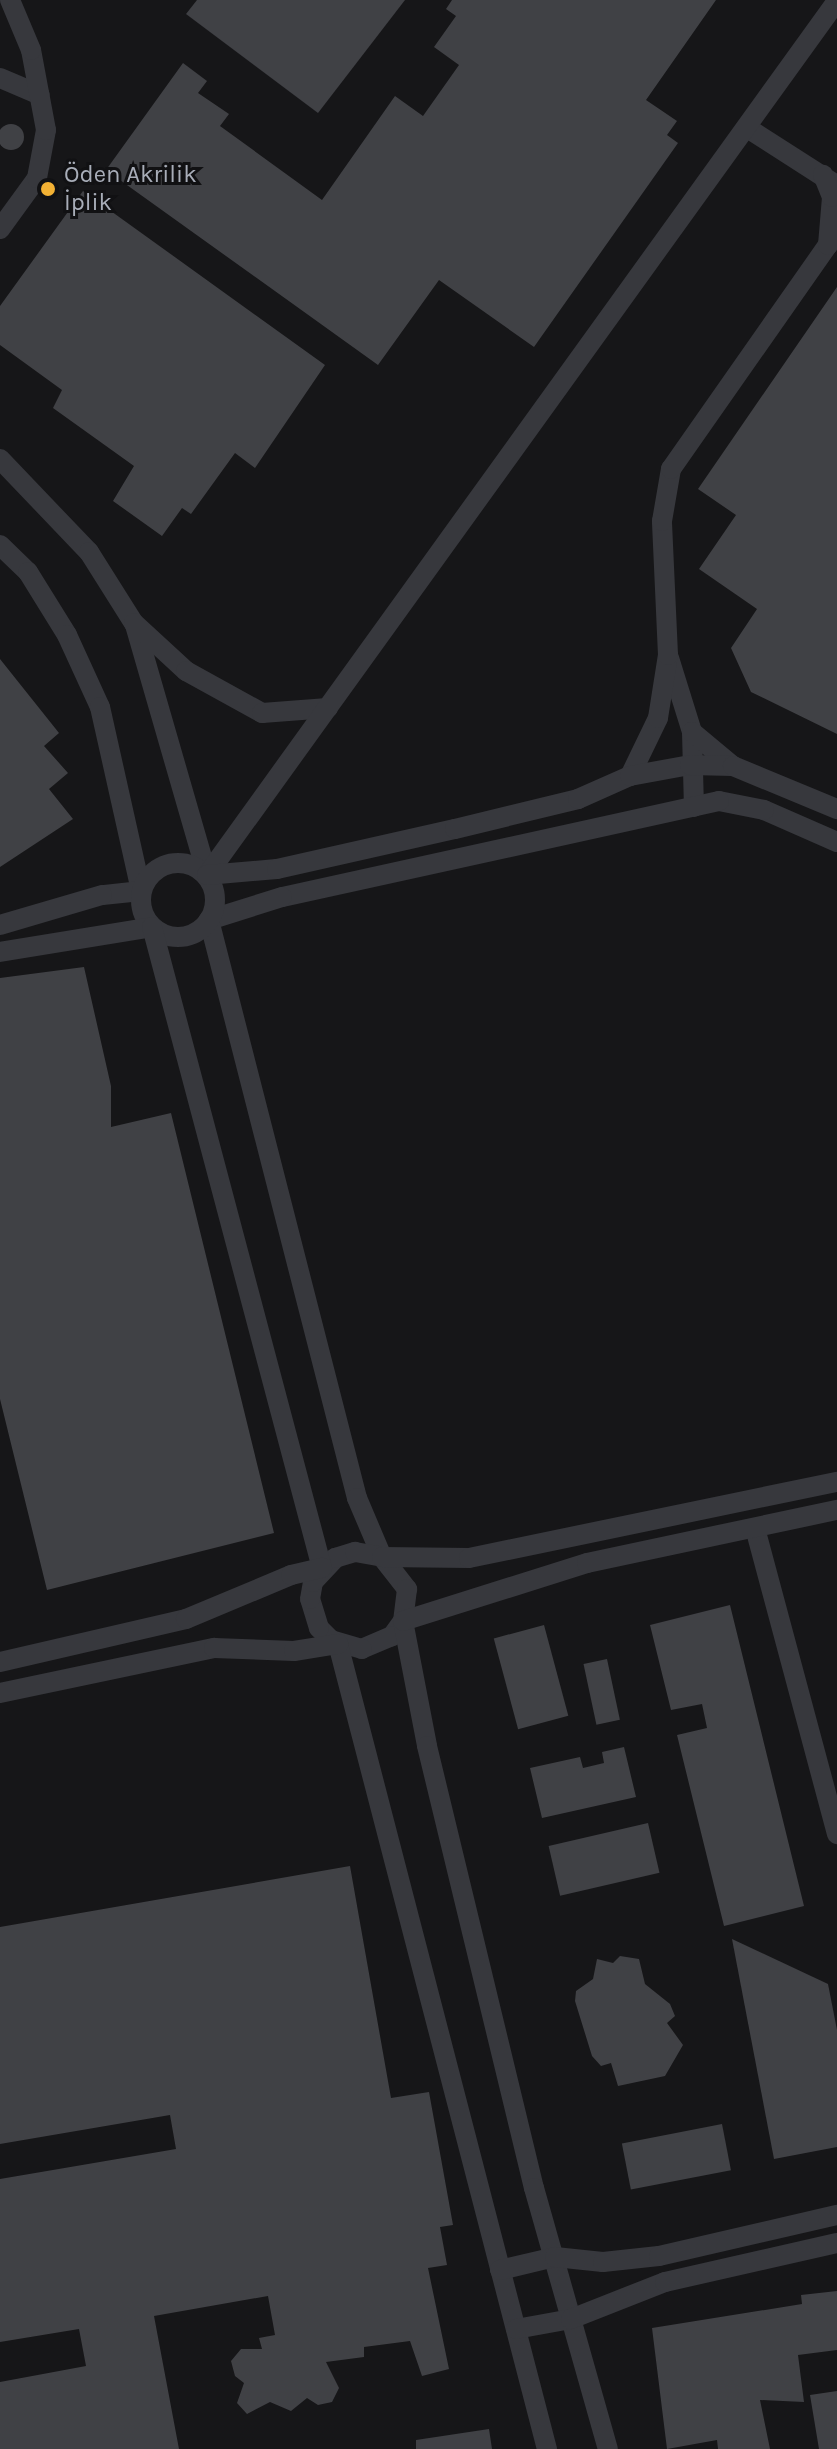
<!DOCTYPE html>
<html>
<head>
<meta charset="utf-8">
<style>
  body { margin:0 }
  #map { position:relative; width:837px; height:2449px; overflow:hidden; background:#161618; font-family:Karla,sans-serif }
  div>[style] { position:absolute }
  [style*='--x'] { left:calc(var(--x)*1px); top:calc(var(--y)*1px); width:calc(var(--w)*1px); rotate:calc(var(--a)*1deg) }
  .building>* { inset:0; background:#404145; transform-origin:0 0 }
  .round { border-radius:50% }
  .minor>* { height:20px; margin:-10px; padding:0 10px; transform-origin:10px; border-radius:10px; background:#37383d }
  .minor>.ring { margin:-10px; padding:0; box-sizing:content-box; background:none; border:20px solid #37383d; border-radius:50% }
  .dots>* { width:22px; height:22px; translate:-50% -50%; box-sizing:border-box; border:4px solid #111113; border-radius:50% }
  span { translate:-50% -50%; white-space:nowrap; text-align:center; line-height:1.15; -webkit-text-stroke:6px #111113; paint-order:stroke }
  .poi-label { font-size:24px; color:#a8adb8 }
  .left { translate:0 -50%; text-align:left }
</style>
</head>
<body>
<div id="map">
  <div class="building">
    <i style="clip-path:polygon(197px 0,405px 0,318px 113px,186px 14px)"></i>
    <i style="clip-path:polygon(452px 0,716px 0,646px 100px,677px 121px,667px 135px,678px 143px,534px 347px,439px 280px,378px 365px,106px 170px,183px 63px,207px 81px,198px 93px,229px 114px,220px 126px,322px 200px,395px 96px,423px 116px,459px 65px,434px 47px,456px 16px,446px 9px)"></i>
    <i class="round" style="left:-2px;top:124px;width:26px;height:26px"></i>
    <i style="clip-path:polygon(83px 191px,325px 365px,255px 468px,235px 453px,191px 514px,182px 508px,162px 536px,113px 501px,134px 466px,53px 408px,62px 390px,0 345px,0 306px)"></i>
    <i style="clip-path:polygon(837px 287px,837px 734px,751px 692px,731px 648px,757px 609px,699px 569px,736px 515px,698px 489px)"></i>
    <i style="clip-path:polygon(0 659px,59px 733px,44px 746px,68px 773px,49px 789px,73px 819px,0 867px)"></i>
    <i style="clip-path:polygon(84px 967px,111px 1086px,111px 1127px,171px 1113px,274px 1533px,47px 1590px,0 1399px,0 978px)"></i>
    <i style="clip-path:polygon(730px 1605px,804px 1906px,724px 1926px,677px 1735px,707px 1728px,702px 1704px,671px 1710px,650px 1625px)"></i>
    <i style="left:544px;top:1625px;width:94px;height:52px;rotate:75deg"></i>
    <i style="left:607px;top:1659px;width:62px;height:24px;rotate:78deg"></i>
    <i style="clip-path:polygon(624px 1747px,636px 1797px,542px 1818px,530px 1768px,580px 1757px,583px 1768px,604px 1763px,602px 1752px)"></i>
    <i style="left:648px;top:1823px;width:51px;height:102px;rotate:77deg"></i>
    <i style="clip-path:polygon(350px 1866px,391px 2098px,429px 2092px,453px 2225px,440px 2227px,447px 2265px,428px 2268px,449px 2369px,422px 2376px,410px 2341px,364px 2347px,364px 2357px,326px 2362px,339px 2388px,332px 2402px,318px 2405px,307px 2398px,291px 2411px,270px 2402px,247px 2414px,237px 2403px,244px 2383px,235px 2376px,231px 2361px,241px 2349px,262px 2349px,259px 2338px,275px 2335px,268px 2296px,154px 2316px,179px 2449px,0 2449px,0 2382px,86px 2366px,79px 2329px,0 2342px,0 2179px,176px 2149px,170px 2115px,0 2144px,0 1927px)"></i>
    <i style="clip-path:polygon(732px 1939px,828px 1984px,837px 2030px,837px 2147px,774px 2159px)"></i>
    <i style="clip-path:polygon(620px 1956px,639px 1959px,645px 1984px,670px 2004px,675px 2016px,667px 2023px,683px 2045px,665px 2076px,618px 2086px,611px 2063px,601px 2066px,592px 2056px,575px 2001px,576px 1991px,593px 1979px,597px 1959px,613px 1963px)"></i>
    <i style="left:722px;top:2124px;width:47px;height:102px;rotate:79deg"></i>
    <i style="clip-path:polygon(837px 2291px,837px 2350px,798px 2355px,804px 2402px,760px 2400px,770px 2449px,718px 2449px,717px 2440px,667px 2449px,652px 2328px,802px 2304px,801px 2295px)"></i>
    <i style="clip-path:polygon(837px 2391px,837px 2449px,819px 2449px,810px 2395px)"></i>
    <i style="clip-path:polygon(489px 2429px,492px 2449px,416px 2449px,416px 2440px)"></i>
  </div>
  <div class="minor">
    <i style="--x:0;--y:78;--w:43;--a:23"></i>
    <i style="--x:749;--y:129;--w:100;--a:32.7"></i>
    <i style="--x:0;--y:229;--w:63;--a:-54"></i>
    <i style="--x:37;--y:178;--w:49;--a:-79.4"></i>
    <i style="--x:46;--y:130;--w:81;--a:-100.6"></i>
    <i style="--x:31;--y:50;--w:54;--a:-112.8"></i>
    <i style="--x:0;--y:459;--w:129;--a:46.3"></i>
    <i style="--x:89;--y:552;--w:86;--a:57.8"></i>
    <i style="--x:135;--y:625;--w:260;--a:73.9"></i>
    <i style="--x:0;--y:545;--w:39;--a:44"></i>
    <i style="--x:28;--y:572;--w:74;--a:58.2"></i>
    <i style="--x:67;--y:635;--w:79;--a:65.4"></i>
    <i style="--x:100;--y:707;--w:189;--a:77.4"></i>
    <i style="--x:141;--y:891;--w:39;--a:174"></i>
    <i style="--x:102;--y:895;--w:106;--a:163.6"></i>
    <i style="--x:134;--y:623;--w:71;--a:42.7"></i>
    <i style="--x:186;--y:671;--w:87;--a:28.9"></i>
    <i style="--x:262;--y:713;--w:66;--a:-4.3"></i>
    <i style="--x:669;--y:658;--w:77;--a:72.7"></i>
    <i style="--x:692;--y:732;--w:75;--a:88.5"></i>
    <i style="--x:692;--y:732;--w:53;--a:39.7"></i>
    <i style="--x:630;--y:776;--w:64;--a:-64.2"></i>
    <i style="--x:658;--y:718;--w:64;--a:-81"></i>
    <i style="--x:668;--y:655;--w:134;--a:-92.6"></i>
    <i style="--x:662;--y:521;--w:53;--a:-80.2"></i>
    <i style="--x:671;--y:469;--w:274;--a:-55"></i>
    <i style="--x:828;--y:245;--w:48;--a:-85.2"></i>
    <i style="--x:832;--y:197;--w:24;--a:-112"></i>
    <i style="--x:837;--y:842;--w:80;--a:-156.3"></i>
    <i style="--x:764;--y:810;--w:46;--a:-168.7"></i>
    <i style="--x:719;--y:801;--w:447;--a:167.6"></i>
    <i style="--x:282;--y:897;--w:77;--a:162.5"></i>
    <i style="--x:209;--y:920;--w:597;--a:75.64"></i>
    <i style="--x:357;--y:1498;--w:64;--a:67"></i>
    <i style="--x:382;--y:1557;--w:41;--a:52"></i>
    <i style="--x:407;--y:1589;--w:32;--a:97"></i>
    <i style="--x:403;--y:1621;--w:19;--a:126"></i>
    <i style="--x:392;--y:1636;--w:33;--a:157"></i>
    <i style="--x:362;--y:1649;--w:32;--a:-164"></i>
    <i style="--x:331;--y:1640;--w:17;--a:-135"></i>
    <i style="--x:319;--y:1628;--w:30;--a:-107"></i>
    <i style="--x:310;--y:1599;--w:17;--a:-80"></i>
    <i style="--x:313;--y:1582;--w:33;--a:-47"></i>
    <i style="--x:335;--y:1558;--w:21;--a:-17"></i>
    <i style="--x:355;--y:1552;--w:27;--a:10"></i>
    <i style="--x:382;--y:1557;--w:87;--a:0.7"></i>
    <i style="--x:469;--y:1558;--w:376;--a:-11.7"></i>
    <i class="ring" style="left:141px;top:863px;width:54px;height:54px"></i>
    <i style="--x:207;--y:875;--w:1077;--a:-54.22"></i>
    <i style="--x:207;--y:875;--w:70;--a:-4.9"></i>
    <i style="--x:277;--y:869;--w:182;--a:-12.7"></i>
    <i style="--x:455;--y:829;--w:127;--a:-13.7"></i>
    <i style="--x:578;--y:799;--w:57;--a:-23.9"></i>
    <i style="--x:630;--y:776;--w:61;--a:-10.4"></i>
    <i style="--x:690;--y:765;--w:43;--a:1.3"></i>
    <i style="--x:733;--y:766;--w:113;--a:22.5"></i>
    <i style="--x:0;--y:952;--w:154;--a:-9.3"></i>
    <i style="--x:152;--y:927;--w:663;--a:75.15"></i>
    <i style="--x:755;--y:1528;--w:317;--a:75"></i>
    <i style="--x:403;--y:1621;--w:127;--a:79.1"></i>
    <i style="--x:427;--y:1746;--w:455;--a:76.4"></i>
    <i style="--x:534;--y:2188;--w:271;--a:74.2"></i>
    <i style="--x:403;--y:1621;--w:193;--a:-17.5"></i>
    <i style="--x:587;--y:1563;--w:256;--a:-12"></i>
    <i style="--x:338;--y:1644;--w:832;--a:75.45"></i>
    <i style="--x:0;--y:1662;--w:191;--a:-13"></i>
    <i style="--x:186;--y:1619;--w:114;--a:-22.7"></i>
    <i style="--x:291;--y:1575;--w:32;--a:-13"></i>
    <i style="--x:0;--y:1693;--w:219;--a:-11.9"></i>
    <i style="--x:214;--y:1648;--w:80;--a:2.1"></i>
    <i style="--x:294;--y:1651;--w:45;--a:-9"></i>
    <i style="--x:500;--y:2270;--w:57;--a:-13.3"></i>
    <i style="--x:555;--y:2257;--w:48;--a:5.9"></i>
    <i style="--x:603;--y:2262;--w:56;--a:-6.1"></i>
    <i style="--x:659;--y:2256;--w:183;--a:-13"></i>
    <i style="--x:516;--y:2329;--w:56;--a:-10.3"></i>
    <i style="--x:571;--y:2319;--w:101;--a:-21.5"></i>
    <i style="--x:665;--y:2282;--w:176;--a:-12.8"></i>
  </div>
  <div class="dots">
    <i style="left:48px;top:189px;background:#f2b134"></i>
  </div>
  <div class="poi-label">
    <span class="left" style="left:64px;top:189px">Öden Akrilik<br>İplik</span>
  </div>
</div>
</body>
</html>
